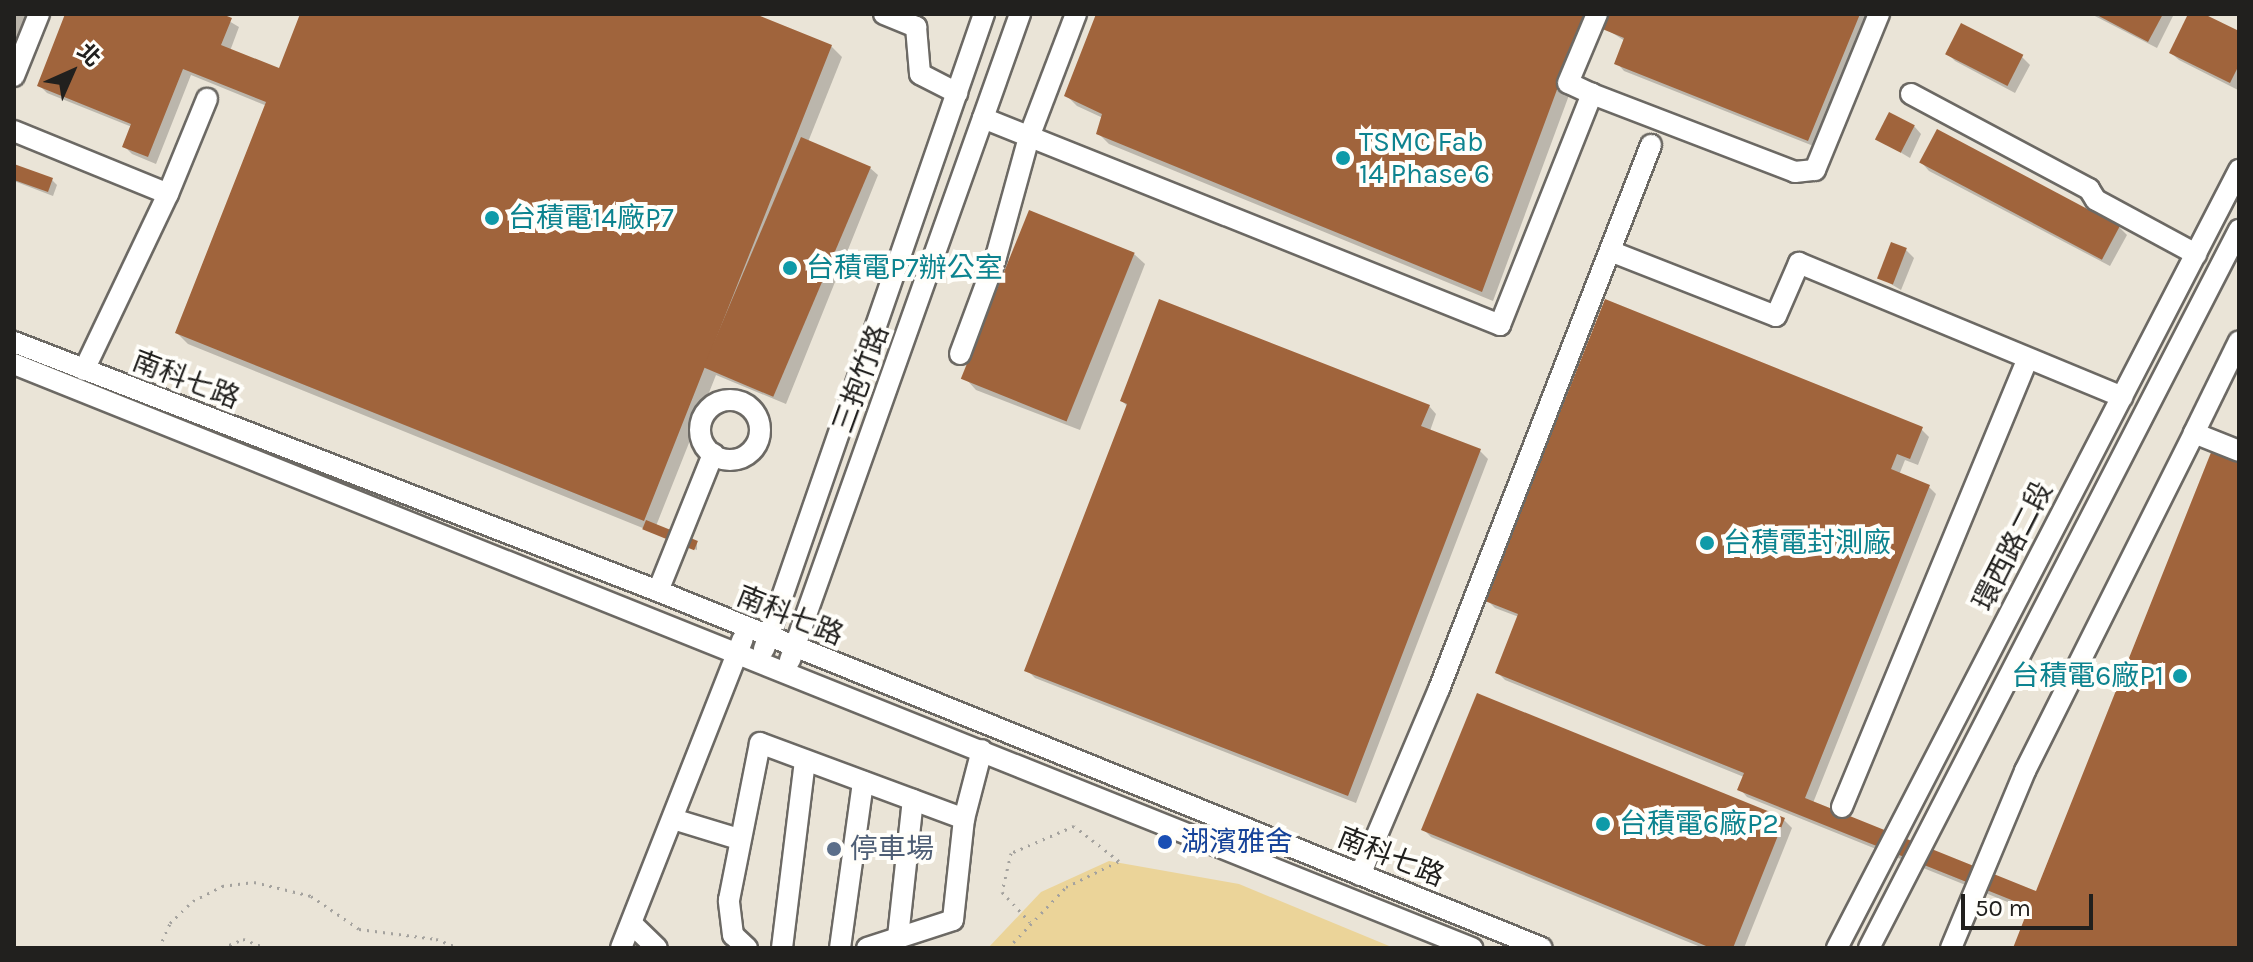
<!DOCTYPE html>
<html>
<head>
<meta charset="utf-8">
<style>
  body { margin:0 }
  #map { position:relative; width:2253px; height:962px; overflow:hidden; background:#f3f0ea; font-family:Karla,"Noto Sans TC",sans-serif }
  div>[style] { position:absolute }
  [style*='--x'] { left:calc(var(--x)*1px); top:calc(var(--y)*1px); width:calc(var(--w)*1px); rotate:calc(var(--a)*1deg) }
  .built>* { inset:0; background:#eae4d7; transform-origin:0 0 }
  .green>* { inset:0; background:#ebd499 }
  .shadow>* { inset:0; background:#0003 }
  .building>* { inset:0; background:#a0643c; transform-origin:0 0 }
  .path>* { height:3px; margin-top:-1.5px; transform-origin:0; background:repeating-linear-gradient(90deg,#a4a29e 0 2px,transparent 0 8px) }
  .roads { filter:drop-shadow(2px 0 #6c6964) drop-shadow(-2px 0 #6c6964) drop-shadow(0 2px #6c6964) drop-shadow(0 -2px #6c6964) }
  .minor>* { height:20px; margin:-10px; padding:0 10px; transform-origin:10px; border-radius:10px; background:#fff }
  .minor>.ring { margin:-10px; padding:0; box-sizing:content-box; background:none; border:20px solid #fff; border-radius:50% }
  .dots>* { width:22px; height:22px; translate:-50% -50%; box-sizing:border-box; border:4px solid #fffefa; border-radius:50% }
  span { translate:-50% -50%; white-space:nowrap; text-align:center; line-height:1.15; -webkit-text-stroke:8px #fffefa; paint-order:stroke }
  .culture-label { font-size:28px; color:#0d838f }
  .left { translate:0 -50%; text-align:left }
  .right { translate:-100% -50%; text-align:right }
  .street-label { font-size:28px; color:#21201e }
  .transit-label { font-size:28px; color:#164399 }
  .service-label { font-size:28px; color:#4e5e75 }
  .frame { position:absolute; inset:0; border:16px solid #21201e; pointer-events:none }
  .north { position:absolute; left:32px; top:32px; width:80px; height:80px; -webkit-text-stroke:6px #fffefa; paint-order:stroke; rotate:45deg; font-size:22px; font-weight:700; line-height:32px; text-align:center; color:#21201e }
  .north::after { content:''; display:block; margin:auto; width:28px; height:36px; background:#21201e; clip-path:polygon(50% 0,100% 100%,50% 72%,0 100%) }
  .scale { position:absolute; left:1961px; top:894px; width:132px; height:36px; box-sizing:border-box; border:4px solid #21201e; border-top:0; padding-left:10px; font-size:24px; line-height:28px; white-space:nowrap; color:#21201e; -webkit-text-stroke:6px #fffefa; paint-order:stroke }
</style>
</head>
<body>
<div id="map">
  <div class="built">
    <i style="left:14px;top:14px;width:2225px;height:934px"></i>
  </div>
  <div class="green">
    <i style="clip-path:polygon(1109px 861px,1239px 884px,1394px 948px,988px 948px,1041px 892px)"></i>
  </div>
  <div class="shadow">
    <i style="clip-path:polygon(14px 14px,36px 14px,14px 68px)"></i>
    <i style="clip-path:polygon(67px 14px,217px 14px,239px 27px,230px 51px,280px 72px,303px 14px,750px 14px,831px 46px,842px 57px,808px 142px,870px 168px,878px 175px,786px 404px,716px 375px,656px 526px,697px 543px,697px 550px,188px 344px,177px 333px,267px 106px,191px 75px,156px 164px,132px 154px,124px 146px,132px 127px,47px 93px,39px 85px)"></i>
    <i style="clip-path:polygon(1098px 14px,1599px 14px,1493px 301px,1109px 144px,1098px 133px,1103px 118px,1077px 106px,1066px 95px)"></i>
    <i style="clip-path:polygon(1608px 14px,1870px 14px,1816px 147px,1624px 71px,1617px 63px,1625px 41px,1603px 27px)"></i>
    <i style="clip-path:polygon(2091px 14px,2174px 14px,2157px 48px)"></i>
    <i style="clip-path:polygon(2190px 14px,2200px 14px,2239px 34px,2238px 90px,2179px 60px,2171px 53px)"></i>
    <i style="clip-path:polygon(1962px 25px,2022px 57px,2030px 65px,2015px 93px,1955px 61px,1947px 53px)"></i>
    <i style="clip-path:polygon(1914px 126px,1921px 134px,1910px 158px,1878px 139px)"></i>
    <i style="clip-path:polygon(1938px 131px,2119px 227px,2127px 235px,2110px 266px,1929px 171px,1922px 163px)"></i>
    <i style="clip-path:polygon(14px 166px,52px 180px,57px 185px,53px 196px,14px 181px)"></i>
    <i style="clip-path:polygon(1906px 250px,1914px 258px,1901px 290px,1879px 277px)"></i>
    <i style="clip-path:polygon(1134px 254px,1145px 264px,1080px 430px,976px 390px,966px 379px)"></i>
    <i style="clip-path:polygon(1122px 401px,1429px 406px,1436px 414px,1430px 431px,1480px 451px,1488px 459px,1356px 803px,1035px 678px,1027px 670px,1128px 407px)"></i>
    <i style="clip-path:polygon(1921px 429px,1929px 437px,1918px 465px,1905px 460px,1899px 475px,1928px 486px,1936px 494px,1813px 803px,2037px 894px,2239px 463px,2239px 948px,2015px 948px,2030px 911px,1747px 797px,1740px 789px,1744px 777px,1505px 680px,1497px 672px,1519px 617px,1495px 608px,1487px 600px)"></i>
    <i style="clip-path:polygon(1478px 695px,1784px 820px,1792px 828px,1744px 948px,1703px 948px,1431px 837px,1424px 830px)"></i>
  </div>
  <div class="building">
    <i style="clip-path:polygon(65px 14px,222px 14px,232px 18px,221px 45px,279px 68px,300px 14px,755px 14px,832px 45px,644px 521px,175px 333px,266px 102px,183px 69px,148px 157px,122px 147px,131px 124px,37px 86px)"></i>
    <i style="clip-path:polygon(1096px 14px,1585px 14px,1482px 292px,1096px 134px,1102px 114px,1064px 96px)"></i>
    <i style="clip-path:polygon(1606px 14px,1860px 14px,1808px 141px,1614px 64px,1624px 38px,1600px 28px)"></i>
    <i style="clip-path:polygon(2095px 14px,2163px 14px,2148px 42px)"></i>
    <i style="clip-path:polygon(2188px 14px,2204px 14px,2239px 31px,2239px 65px,2230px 83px,2169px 53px)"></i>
    <i style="left:1961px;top:23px;width:70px;height:35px;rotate:27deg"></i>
    <i style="left:1889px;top:112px;width:29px;height:31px;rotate:27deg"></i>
    <i style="left:1937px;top:129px;width:207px;height:38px;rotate:28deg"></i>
    <i style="left:801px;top:137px;width:76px;height:250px;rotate:23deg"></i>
    <i style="clip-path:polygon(14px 164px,53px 178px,48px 192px,14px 180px)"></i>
    <i style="left:1029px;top:210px;width:114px;height:182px;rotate:22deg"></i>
    <i style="left:1891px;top:242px;width:17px;height:39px;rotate:21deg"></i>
    <i style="clip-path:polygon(1159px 299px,1430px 405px,1421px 426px,1481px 449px,1348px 796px,1024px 671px,1127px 404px,1120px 401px)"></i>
    <i style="clip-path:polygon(1605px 299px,1923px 427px,1910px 459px,1897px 454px,1891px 469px,1930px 485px,1805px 798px,2036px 891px,2212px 450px,2239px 461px,2239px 948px,2013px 948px,2029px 907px,1737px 790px,1744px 773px,1495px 673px,1518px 614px,1485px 601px)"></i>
    <i style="left:646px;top:520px;width:56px;height:10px;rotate:22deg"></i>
    <i style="clip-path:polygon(1477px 693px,1785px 818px,1733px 948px,1711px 948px,1421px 830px)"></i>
  </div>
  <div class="path">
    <i style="--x:159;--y:948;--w:27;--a:-66"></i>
    <i style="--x:170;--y:923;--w:32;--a:-44"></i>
    <i style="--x:193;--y:901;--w:33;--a:-27"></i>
    <i style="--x:222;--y:886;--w:32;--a:-7"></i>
    <i style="--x:254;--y:882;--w:59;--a:13.8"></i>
    <i style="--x:311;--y:896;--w:58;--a:34.5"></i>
    <i style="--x:359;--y:929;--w:78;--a:7.4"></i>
    <i style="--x:436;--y:939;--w:25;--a:21"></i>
    <i style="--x:222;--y:948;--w:23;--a:-23"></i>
    <i style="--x:243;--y:939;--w:25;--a:21"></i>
    <i style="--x:1008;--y:948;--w:84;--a:-46.4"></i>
    <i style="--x:1066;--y:887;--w:59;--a:-26.1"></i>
    <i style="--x:1119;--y:861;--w:57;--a:-142.1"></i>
    <i style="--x:1074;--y:826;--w:69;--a:156.8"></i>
    <i style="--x:1011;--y:853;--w:40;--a:103"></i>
    <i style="--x:1002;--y:892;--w:41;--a:47"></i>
  </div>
  <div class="roads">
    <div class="minor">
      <i style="--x:884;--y:14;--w:35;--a:22"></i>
      <i style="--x:916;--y:27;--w:47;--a:85.1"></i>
      <i style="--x:920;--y:74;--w:42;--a:27.2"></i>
      <i style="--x:14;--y:76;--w:67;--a:-68"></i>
      <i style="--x:1592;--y:94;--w:217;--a:21"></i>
      <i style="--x:1795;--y:172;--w:20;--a:-6"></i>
      <i style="--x:1815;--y:170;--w:169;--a:-67.7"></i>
      <i style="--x:1911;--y:94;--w:202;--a:28.1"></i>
      <i style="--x:2089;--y:189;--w:13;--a:58"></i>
      <i style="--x:2096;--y:200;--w:114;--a:28.4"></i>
      <i style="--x:983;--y:118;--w:557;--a:21.82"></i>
      <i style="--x:1500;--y:325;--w:249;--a:-68.3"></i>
      <i style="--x:1592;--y:94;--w:26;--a:-155"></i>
      <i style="--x:1568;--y:83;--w:75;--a:-67.2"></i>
      <i style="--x:14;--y:131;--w:166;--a:22.2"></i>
      <i style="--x:1610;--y:251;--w:178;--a:21.4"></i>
      <i style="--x:1776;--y:316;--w:58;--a:-66.5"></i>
      <i style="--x:1799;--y:263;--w:350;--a:22.5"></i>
      <i style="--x:14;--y:342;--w:690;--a:21.14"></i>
      <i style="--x:658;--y:591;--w:953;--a:21.99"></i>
      <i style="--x:960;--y:354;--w:103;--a:-69.6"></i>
      <i style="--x:996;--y:257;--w:124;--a:-74.6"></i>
      <i style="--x:1029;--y:137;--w:132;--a:-69.1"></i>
      <i style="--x:14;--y:364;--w:1571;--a:21.83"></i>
      <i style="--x:84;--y:370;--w:195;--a:-64.5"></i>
      <i style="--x:168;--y:194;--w:103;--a:-67.7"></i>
      <i class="ring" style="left:700px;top:400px;width:40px;height:40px"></i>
      <i style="--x:2194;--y:433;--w:102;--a:-63.9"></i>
      <i style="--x:658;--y:591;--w:148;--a:-68.1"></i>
      <i style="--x:764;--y:649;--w:672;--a:-70.89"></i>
      <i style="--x:790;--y:660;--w:686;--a:-70.4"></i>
      <i style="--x:1842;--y:807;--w:483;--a:-67.5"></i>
      <i style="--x:673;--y:819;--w:69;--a:16.9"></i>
      <i style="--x:1360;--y:875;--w:202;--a:-67"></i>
      <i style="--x:1439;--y:689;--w:584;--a:-68.71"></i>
      <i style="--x:633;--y:925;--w:33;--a:44"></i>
      <i style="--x:898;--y:937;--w:138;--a:-83.8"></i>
      <i style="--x:621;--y:948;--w:332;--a:-68.5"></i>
      <i style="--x:747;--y:948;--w:19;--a:-137"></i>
      <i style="--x:733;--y:935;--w:35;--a:-97"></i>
      <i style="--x:729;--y:900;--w:160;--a:-78.8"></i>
      <i style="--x:760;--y:743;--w:218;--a:20.4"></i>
      <i style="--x:782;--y:948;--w:188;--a:-83"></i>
      <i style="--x:840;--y:948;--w:168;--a:-82.1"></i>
      <i style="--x:867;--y:948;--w:90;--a:-18"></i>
      <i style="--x:953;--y:920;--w:102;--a:-83.8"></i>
      <i style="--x:964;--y:819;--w:71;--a:-75.4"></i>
      <i style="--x:1837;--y:948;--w:876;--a:-62.67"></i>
      <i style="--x:1869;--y:948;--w:808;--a:-62.74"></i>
      <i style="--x:1951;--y:948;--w:192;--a:-67.3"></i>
      <i style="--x:2025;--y:771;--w:378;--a:-63.4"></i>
      <i style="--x:2194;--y:433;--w:48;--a:21.8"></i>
    </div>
  </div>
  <div class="dots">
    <i style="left:1343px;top:158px;background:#0f9aa8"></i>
    <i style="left:492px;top:218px;background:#0f9aa8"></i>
    <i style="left:790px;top:268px;background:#0f9aa8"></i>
    <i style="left:1707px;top:543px;background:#0f9aa8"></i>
    <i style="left:2180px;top:676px;background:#0f9aa8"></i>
    <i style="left:1603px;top:824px;background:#0f9aa8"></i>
    <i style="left:1165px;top:842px;background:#1a4fb4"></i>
    <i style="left:834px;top:849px;background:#5c6f8a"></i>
  </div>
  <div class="culture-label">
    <span class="left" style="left:1359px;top:158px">TSMC Fab<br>14 Phase 6</span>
    <span class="left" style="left:508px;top:218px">台積電14廠P7</span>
    <span class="left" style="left:806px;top:268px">台積電P7辦公室</span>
    <span class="left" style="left:1723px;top:543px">台積電封測廠</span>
    <span class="right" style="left:2164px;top:676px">台積電6廠P1</span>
    <span class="left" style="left:1619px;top:824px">台積電6廠P2</span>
  </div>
  <div class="street-label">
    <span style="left:861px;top:379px;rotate:-70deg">三抱竹路</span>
    <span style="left:186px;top:380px;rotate:21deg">南科七路</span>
    <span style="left:2013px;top:546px;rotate:-63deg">環西路二段</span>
    <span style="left:790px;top:616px;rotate:22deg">南科七路</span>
    <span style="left:1391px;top:857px;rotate:22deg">南科七路</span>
  </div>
  <div class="transit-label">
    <span class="left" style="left:1181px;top:842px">湖濱雅舍</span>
  </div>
  <div class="service-label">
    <span class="left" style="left:850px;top:849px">停車場</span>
  </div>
  <div class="frame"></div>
  <div class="north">北</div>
  <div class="scale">50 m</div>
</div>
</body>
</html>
